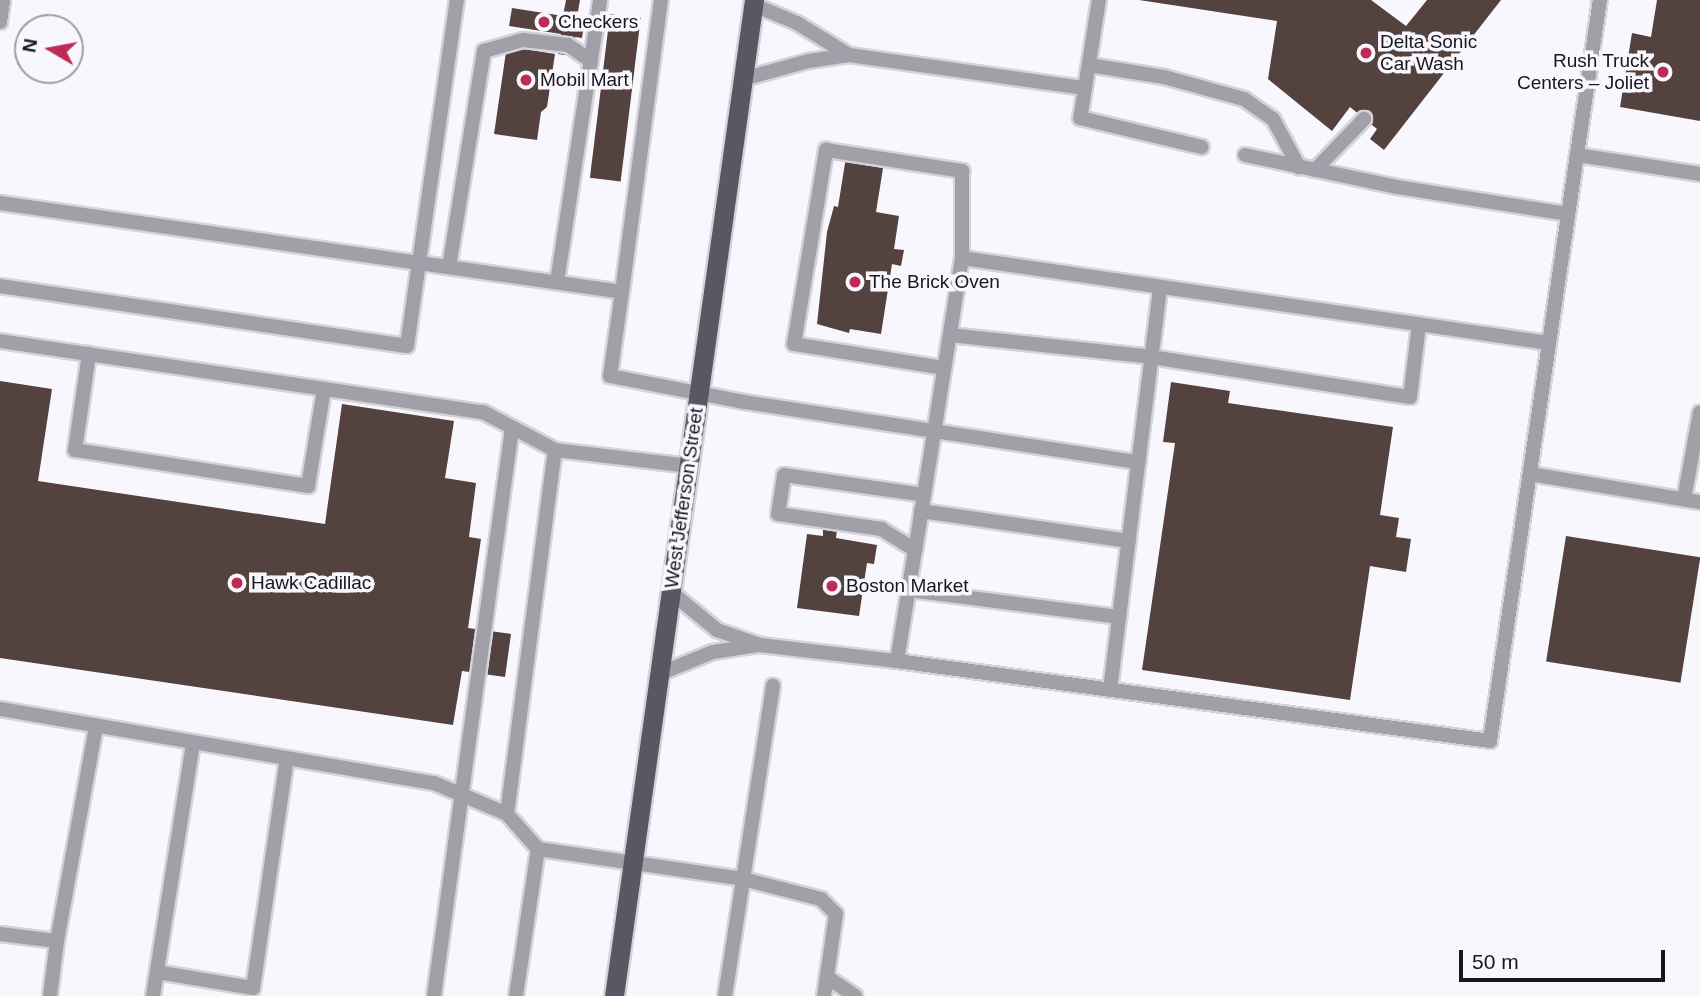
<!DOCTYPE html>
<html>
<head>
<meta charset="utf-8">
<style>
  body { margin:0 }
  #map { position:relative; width:1700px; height:996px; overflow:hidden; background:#f9f7fe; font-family:Helvetica,sans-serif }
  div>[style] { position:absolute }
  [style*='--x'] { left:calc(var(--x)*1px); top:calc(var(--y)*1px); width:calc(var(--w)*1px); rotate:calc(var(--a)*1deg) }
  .building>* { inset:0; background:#54423f; transform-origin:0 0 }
  .roads { filter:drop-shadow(2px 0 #d5d3da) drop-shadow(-2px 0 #d5d3da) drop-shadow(0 2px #d5d3da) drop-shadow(0 -2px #d5d3da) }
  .service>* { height:14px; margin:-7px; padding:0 7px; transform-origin:7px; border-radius:7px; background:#a19fa7 }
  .primary>* { height:19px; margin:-9.5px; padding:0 9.5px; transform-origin:9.5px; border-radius:9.5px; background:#5a5764 }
  .dots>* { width:19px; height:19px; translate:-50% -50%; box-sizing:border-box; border:4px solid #f9f7fe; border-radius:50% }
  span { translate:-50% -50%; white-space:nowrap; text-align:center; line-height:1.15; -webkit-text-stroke:7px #f9f7fe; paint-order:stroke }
  .poi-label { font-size:19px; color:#19171e }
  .left { translate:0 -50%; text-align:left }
  .right { translate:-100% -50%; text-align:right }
  .street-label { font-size:19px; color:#19171e }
  .north { position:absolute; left:14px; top:14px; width:70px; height:70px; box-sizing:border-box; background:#f9f7fe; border:2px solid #9f9da4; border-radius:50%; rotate:280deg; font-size:19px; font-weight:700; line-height:28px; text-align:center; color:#19171e }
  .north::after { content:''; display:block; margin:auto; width:24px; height:32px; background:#bc2c56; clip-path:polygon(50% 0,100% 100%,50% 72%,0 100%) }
  .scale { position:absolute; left:1459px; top:950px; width:206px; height:32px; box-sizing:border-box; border:4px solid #19171e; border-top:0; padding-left:9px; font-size:21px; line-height:24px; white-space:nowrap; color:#19171e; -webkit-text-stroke:5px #f9f7fe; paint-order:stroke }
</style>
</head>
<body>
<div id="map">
  <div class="building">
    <i style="clip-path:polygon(566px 0,580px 0,577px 17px,585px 18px,582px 38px,575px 37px,572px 56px,558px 54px,561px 34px,509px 26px,512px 8px,563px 16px)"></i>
    <i style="clip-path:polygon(1139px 0,1371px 0,1406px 26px,1427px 0,1501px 0,1384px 150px,1370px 139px,1377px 129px,1350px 107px,1332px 131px,1268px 79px,1277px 21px)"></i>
    <i style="clip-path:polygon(1657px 0,1700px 0,1700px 121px,1620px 107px,1632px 33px,1651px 37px)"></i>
    <i style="left:610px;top:14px;width:31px;height:165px;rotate:7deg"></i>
    <i style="clip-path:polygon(518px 48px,555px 54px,547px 107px,541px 112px,537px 140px,494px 134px,506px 52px)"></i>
    <i style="clip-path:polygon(846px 157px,884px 162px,876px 212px,899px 216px,894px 249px,904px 250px,901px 266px,892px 264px,881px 334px,850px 329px,849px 333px,817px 324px,827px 232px,834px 206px,838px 207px)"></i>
    <i style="clip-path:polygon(0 381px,52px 389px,38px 481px,325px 524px,342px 404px,454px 421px,445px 478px,476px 483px,469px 537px,481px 539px,468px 628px,511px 634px,505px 677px,462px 671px,453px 725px,0 658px)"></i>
    <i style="clip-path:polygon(1171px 382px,1230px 391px,1228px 403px,1393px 427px,1380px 515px,1399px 518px,1396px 537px,1411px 539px,1406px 572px,1370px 566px,1350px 700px,1142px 670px,1175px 443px,1163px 442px)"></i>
    <i style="clip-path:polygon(823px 528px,837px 530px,836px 538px,877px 545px,874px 564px,867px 563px,859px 616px,797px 608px,807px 534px,823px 536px)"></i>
    <i style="left:1566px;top:536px;width:136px;height:127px;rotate:9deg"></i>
  </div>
  <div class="roads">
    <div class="service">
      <i style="--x:754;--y:5;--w:47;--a:22.7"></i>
      <i style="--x:797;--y:23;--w:61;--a:31.6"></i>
      <i style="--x:0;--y:22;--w:22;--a:-82"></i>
      <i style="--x:1089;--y:65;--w:76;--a:9.1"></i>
      <i style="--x:1164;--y:77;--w:83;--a:15.4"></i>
      <i style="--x:1244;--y:99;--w:35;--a:35"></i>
      <i style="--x:1273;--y:119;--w:55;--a:61.6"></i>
      <i style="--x:743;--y:79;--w:68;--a:-15.3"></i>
      <i style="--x:809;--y:61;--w:40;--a:-8.5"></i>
      <i style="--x:849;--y:55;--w:238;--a:8"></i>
      <i style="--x:1085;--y:88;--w:89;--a:-81"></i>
      <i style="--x:1085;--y:88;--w:30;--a:99"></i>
      <i style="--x:1080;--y:118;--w:125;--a:13.4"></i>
      <i style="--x:1245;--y:155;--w:155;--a:11.9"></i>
      <i style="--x:1397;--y:187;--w:173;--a:9"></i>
      <i style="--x:1577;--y:155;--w:124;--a:8.8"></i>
      <i style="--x:1315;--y:170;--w:71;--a:-46.1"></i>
      <i style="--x:0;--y:203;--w:628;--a:8.14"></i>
      <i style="--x:622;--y:292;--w:85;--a:98.1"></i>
      <i style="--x:610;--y:376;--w:136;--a:11"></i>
      <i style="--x:744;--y:402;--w:399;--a:8.7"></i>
      <i style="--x:962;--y:258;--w:593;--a:8.24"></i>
      <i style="--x:449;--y:267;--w:219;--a:-80.8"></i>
      <i style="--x:484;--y:51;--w:41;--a:-15.8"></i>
      <i style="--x:523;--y:40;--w:45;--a:6.3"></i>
      <i style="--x:568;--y:45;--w:28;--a:35"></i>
      <i style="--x:557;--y:282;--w:285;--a:-81.3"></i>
      <i style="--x:0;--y:286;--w:411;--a:8.4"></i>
      <i style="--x:407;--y:346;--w:350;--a:-81.8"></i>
      <i style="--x:622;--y:292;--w:295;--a:-82.4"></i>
      <i style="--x:950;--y:335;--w:202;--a:6.2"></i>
      <i style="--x:1151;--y:357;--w:262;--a:8.8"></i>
      <i style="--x:1410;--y:397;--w:73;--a:-82.9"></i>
      <i style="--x:0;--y:341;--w:488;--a:8.4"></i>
      <i style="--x:483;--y:412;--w:81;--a:27.8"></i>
      <i style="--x:89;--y:354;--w:97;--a:98.3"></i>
      <i style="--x:75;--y:450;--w:236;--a:8.8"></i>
      <i style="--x:308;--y:486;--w:98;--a:-80.6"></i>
      <i style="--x:944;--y:368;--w:152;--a:-170.9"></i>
      <i style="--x:794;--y:344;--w:197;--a:-80.6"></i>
      <i style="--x:826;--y:150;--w:138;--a:8.8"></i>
      <i style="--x:962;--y:171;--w:87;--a:90"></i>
      <i style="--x:962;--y:258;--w:296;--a:99.1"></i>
      <i style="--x:915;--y:550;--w:112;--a:99.2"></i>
      <i style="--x:897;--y:661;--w:598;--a:7.68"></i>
      <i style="--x:1490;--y:741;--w:749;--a:-81.56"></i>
      <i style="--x:1530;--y:474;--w:172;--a:9.4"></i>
      <i style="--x:1684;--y:499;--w:88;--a:-79.6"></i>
      <i style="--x:921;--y:511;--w:210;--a:8.2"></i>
      <i style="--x:915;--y:550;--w:39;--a:-148"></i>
      <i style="--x:882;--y:529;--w:105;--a:-171.8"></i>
      <i style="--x:778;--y:514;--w:39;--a:-81"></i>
      <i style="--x:784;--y:475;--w:141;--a:8.1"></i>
      <i style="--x:909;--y:590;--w:212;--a:7.3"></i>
      <i style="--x:671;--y:592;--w:60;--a:39.6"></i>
      <i style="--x:717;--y:630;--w:46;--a:19.2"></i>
      <i style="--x:760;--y:645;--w:138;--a:6.7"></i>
      <i style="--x:659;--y:674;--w:58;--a:-22.2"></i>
      <i style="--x:713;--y:652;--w:47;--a:-8.7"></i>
      <i style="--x:1110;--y:690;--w:406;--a:-82.9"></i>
      <i style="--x:0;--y:709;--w:440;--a:9.7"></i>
      <i style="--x:434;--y:783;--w:79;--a:23"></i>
      <i style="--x:538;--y:849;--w:47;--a:-131.5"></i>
      <i style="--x:507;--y:814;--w:367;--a:-82.5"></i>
      <i style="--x:555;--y:450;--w:135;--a:6.8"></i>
      <i style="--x:0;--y:934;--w:57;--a:7"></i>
      <i style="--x:57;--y:941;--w:55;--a:97.3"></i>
      <i style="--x:57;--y:941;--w:219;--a:-79.7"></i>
      <i style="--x:157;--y:972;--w:97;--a:9.5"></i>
      <i style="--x:253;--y:988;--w:232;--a:-81.6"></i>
      <i style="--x:827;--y:977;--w:34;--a:34"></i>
      <i style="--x:153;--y:996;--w:256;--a:-81"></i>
      <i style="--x:434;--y:996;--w:573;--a:-82.18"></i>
      <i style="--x:516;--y:996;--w:149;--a:-81.5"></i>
      <i style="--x:538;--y:849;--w:207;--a:8.3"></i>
      <i style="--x:743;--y:879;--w:81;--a:14.4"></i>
      <i style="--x:821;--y:899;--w:21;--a:45"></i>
      <i style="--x:836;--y:914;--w:83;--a:98.3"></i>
      <i style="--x:725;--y:996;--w:314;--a:-81.2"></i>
    </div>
    <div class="primary">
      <i style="--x:614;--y:996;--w:1006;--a:-82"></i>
    </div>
  </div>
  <div class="dots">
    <i style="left:544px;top:22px;background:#bc2c56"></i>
    <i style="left:1366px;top:53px;background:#bc2c56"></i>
    <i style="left:1663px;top:72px;background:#bc2c56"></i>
    <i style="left:526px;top:80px;background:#bc2c56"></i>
    <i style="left:855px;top:282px;background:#bc2c56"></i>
    <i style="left:237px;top:583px;background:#bc2c56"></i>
    <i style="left:832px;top:586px;background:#bc2c56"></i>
  </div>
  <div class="poi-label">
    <span class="left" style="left:558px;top:22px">Checkers</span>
    <span class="left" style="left:1380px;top:53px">Delta Sonic<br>Car Wash</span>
    <span class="right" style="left:1649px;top:72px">Rush Truck<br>Centers – Joliet</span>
    <span class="left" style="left:540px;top:80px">Mobil Mart</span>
    <span class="left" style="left:869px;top:282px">The Brick Oven</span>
    <span class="left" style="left:251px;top:583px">Hawk Cadillac</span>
    <span class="left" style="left:846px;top:586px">Boston Market</span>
  </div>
  <div class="street-label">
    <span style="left:684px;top:498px;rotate:-82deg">West Jefferson Street</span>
  </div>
  <div class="north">N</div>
  <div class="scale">50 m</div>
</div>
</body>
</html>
